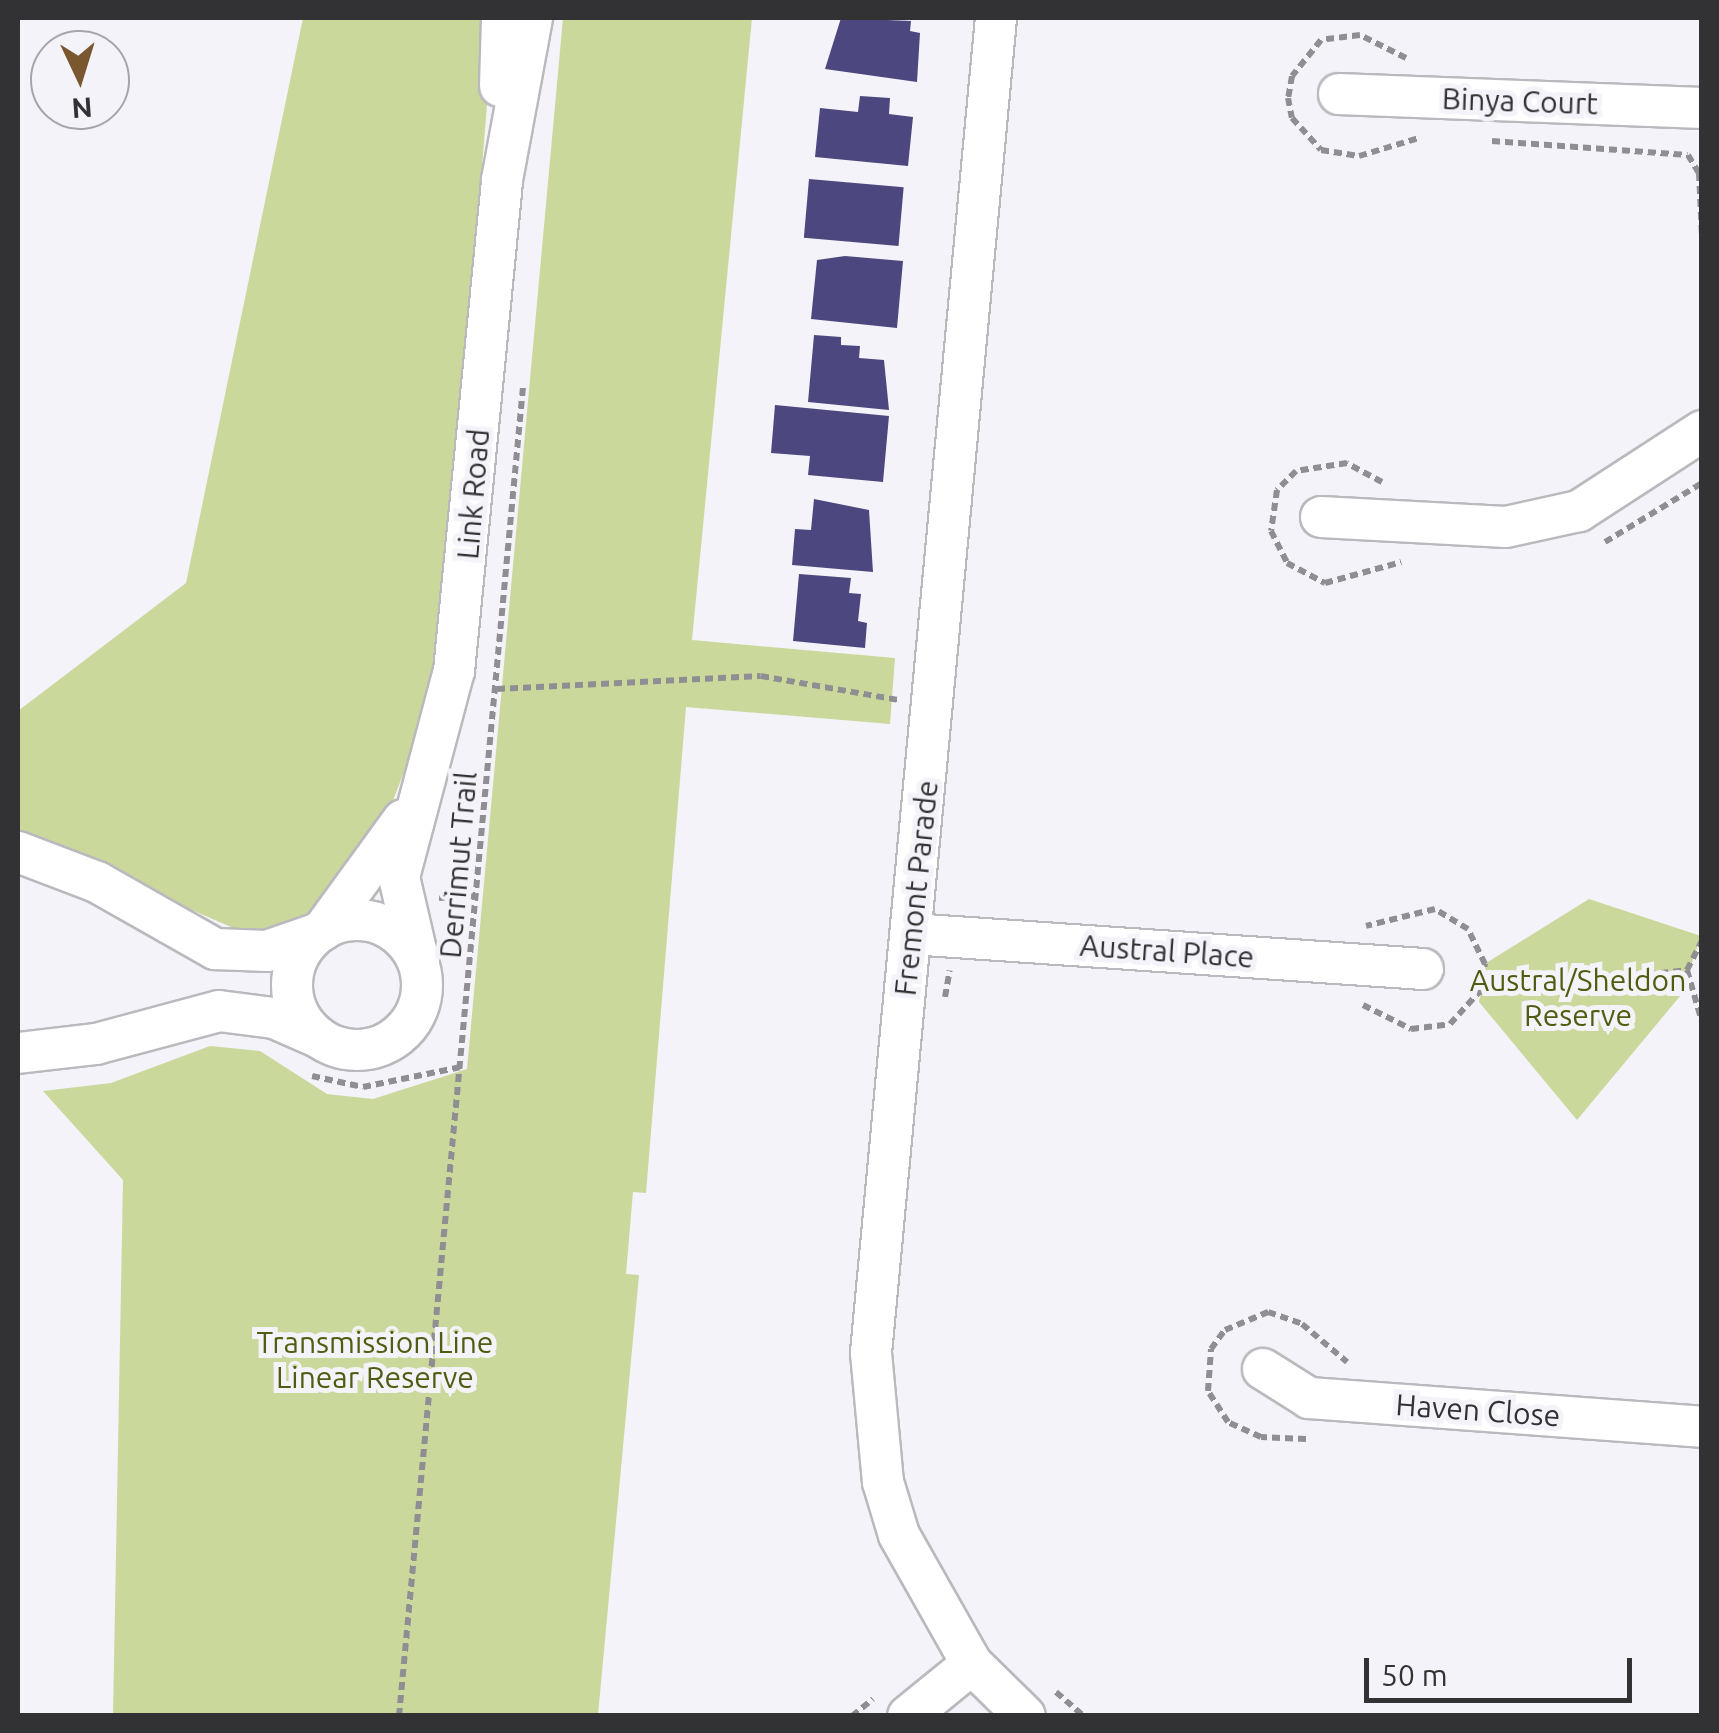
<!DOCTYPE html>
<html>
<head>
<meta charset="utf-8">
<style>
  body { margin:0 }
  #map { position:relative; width:1719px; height:1733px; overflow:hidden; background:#f3f3f9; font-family:Ubuntu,sans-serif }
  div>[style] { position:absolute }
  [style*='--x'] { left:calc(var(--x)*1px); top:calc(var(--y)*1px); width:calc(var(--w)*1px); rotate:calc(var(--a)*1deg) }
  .green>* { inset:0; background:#cbd89c }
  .building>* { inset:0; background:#4d477f; transform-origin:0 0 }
  .path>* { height:6px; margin-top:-3px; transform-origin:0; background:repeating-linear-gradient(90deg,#8f8f93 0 8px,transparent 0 13px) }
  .roads { filter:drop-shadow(2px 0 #b9b9be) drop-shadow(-2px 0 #b9b9be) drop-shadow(0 2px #b9b9be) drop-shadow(0 -2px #b9b9be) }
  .minor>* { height:40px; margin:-20px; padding:0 20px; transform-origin:20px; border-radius:20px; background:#fff }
  .minor>.ring { margin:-20px; padding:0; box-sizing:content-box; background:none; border:40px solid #fff; border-radius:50% }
  span { translate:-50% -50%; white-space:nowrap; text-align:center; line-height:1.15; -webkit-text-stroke:10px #f3f3f9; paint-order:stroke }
  .street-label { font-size:30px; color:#323234 }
  .park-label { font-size:30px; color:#505c10 }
  .frame { position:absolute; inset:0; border:20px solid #323234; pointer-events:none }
  .north { position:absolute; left:30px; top:30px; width:100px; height:100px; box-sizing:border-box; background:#f3f3f9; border:2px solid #a6a6aa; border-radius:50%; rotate:176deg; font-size:28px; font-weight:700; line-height:40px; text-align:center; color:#323234 }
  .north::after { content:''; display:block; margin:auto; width:35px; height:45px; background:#79572f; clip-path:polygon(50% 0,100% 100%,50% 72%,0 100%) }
  .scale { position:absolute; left:1364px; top:1658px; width:268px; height:45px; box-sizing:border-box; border:5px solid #323234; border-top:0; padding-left:12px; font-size:30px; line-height:35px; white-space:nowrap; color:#323234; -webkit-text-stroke:8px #f3f3f9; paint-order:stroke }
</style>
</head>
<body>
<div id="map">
  <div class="green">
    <i style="clip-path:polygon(303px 18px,494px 18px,458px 465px,437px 653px,416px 741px,392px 803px,313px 916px,247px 934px,18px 834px,18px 711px,186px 583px)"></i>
    <i style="clip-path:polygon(563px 18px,752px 18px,692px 640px,895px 658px,890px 724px,686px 707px,646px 1193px,633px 1192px,626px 1274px,639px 1275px,598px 1715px,113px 1715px,123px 1180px,43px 1091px,111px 1083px,210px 1046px,260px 1051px,327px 1094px,373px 1099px,467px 1069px)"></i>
    <i style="clip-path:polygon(1589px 899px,1701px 936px,1681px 995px,1577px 1120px,1479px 1002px,1486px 963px)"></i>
  </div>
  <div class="building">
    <i style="clip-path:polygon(841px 18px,911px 21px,910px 31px,920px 33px,917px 82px,825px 69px)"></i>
    <i style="clip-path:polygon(860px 96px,890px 98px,889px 114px,913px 117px,908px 166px,815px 157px,820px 108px,858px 112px)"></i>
    <i style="left:809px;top:179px;width:95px;height:59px;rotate:5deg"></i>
    <i style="clip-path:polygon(845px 256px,903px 261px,897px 328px,811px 319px,817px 260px)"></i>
    <i style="clip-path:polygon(814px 335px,841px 337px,841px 345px,860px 346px,859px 358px,884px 360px,889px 410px,808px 402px)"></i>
    <i style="clip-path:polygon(775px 405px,889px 416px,883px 482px,808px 475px,810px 456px,771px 453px)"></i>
    <i style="clip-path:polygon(814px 499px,869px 510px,873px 572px,792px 565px,795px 529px,811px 530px)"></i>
    <i style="clip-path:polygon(799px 574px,851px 578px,849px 593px,861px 594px,858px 621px,867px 623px,865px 648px,793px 641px)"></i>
  </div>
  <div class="path">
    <i style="--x:1406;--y:58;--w:51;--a:-153.4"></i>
    <i style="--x:1360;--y:35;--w:39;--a:173"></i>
    <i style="--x:1321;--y:40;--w:46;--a:128.9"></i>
    <i style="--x:1292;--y:76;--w:22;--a:100"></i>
    <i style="--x:1288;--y:98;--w:20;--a:79"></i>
    <i style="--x:1292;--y:118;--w:43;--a:47.8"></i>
    <i style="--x:1321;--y:150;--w:38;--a:9"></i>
    <i style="--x:1359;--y:156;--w:63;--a:-16.7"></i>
    <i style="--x:1492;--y:141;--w:196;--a:4.1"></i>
    <i style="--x:1688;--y:155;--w:21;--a:59"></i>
    <i style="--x:1699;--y:173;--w:64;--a:87.3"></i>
    <i style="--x:1382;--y:482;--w:40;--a:-152"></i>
    <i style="--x:1347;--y:463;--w:52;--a:171.1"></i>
    <i style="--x:1296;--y:471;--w:27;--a:135"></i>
    <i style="--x:1277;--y:490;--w:41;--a:98.3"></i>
    <i style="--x:1271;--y:531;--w:36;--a:63"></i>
    <i style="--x:1287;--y:563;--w:43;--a:27.8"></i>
    <i style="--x:1325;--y:583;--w:79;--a:-15.4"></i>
    <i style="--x:1605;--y:542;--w:114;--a:-31.3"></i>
    <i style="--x:497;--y:689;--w:264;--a:-2.8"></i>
    <i style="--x:761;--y:676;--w:139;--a:9.9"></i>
    <i style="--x:439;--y:898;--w:38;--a:-3"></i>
    <i style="--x:1687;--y:970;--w:54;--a:73.9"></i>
    <i style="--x:1479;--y:992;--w:209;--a:-6"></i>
    <i style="--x:1687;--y:970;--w:34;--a:-63"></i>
    <i style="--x:945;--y:997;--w:27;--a:-80"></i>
    <i style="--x:1363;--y:1005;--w:54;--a:26.6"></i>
    <i style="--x:1411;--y:1029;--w:39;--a:-7"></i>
    <i style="--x:1450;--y:1024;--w:43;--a:-47.8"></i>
    <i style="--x:1479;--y:992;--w:29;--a:-78"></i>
    <i style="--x:1485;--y:964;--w:39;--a:-116"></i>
    <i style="--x:1468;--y:929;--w:39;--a:-149"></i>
    <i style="--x:1435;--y:909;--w:71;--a:166.2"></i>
    <i style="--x:312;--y:1076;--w:52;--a:12.2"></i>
    <i style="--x:363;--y:1087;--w:100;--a:-11.5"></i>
    <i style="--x:1306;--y:1439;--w:45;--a:-177.5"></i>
    <i style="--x:1261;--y:1437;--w:36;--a:-156"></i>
    <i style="--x:1228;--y:1422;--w:37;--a:-123"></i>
    <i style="--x:1208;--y:1391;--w:42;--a:-85.9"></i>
    <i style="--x:1211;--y:1349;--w:24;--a:-54"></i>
    <i style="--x:1225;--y:1330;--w:47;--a:-22.7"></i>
    <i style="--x:1268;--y:1312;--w:36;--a:19"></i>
    <i style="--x:1302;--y:1324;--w:59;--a:40.2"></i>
    <i style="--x:1056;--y:1692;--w:37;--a:41"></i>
    <i style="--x:399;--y:1716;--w:1335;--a:-84.67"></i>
    <i style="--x:852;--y:1716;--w:27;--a:-39"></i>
  </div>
  <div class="roads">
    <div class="minor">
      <i style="--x:996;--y:18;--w:1341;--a:95.35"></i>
      <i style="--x:871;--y:1353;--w:130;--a:84.7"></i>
      <i style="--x:883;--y:1482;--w:55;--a:73.2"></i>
      <i style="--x:899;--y:1535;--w:148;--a:60.5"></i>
      <i style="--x:972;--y:1664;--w:74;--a:44.5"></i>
      <i style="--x:500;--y:86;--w:68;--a:-88.3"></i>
      <i style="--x:1339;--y:94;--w:363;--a:2.2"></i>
      <i style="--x:1321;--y:517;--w:185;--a:3.1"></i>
      <i style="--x:1506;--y:527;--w:75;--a:-12.4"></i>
      <i style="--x:1579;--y:511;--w:147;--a:-33"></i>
      <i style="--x:18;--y:852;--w:85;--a:20.8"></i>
      <i style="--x:97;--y:882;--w:136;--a:29.6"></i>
      <i style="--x:215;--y:949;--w:52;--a:2.2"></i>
      <i style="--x:267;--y:951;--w:52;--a:-19.1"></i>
      <i class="ring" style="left:292px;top:920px;width:90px;height:90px"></i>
      <i style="--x:323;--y:930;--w:136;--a:-54"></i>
      <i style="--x:911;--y:934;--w:513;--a:3.91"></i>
      <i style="--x:419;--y:963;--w:88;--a:-103.1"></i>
      <i style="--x:399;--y:877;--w:213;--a:-75.1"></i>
      <i style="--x:454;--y:671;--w:493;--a:-84.4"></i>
      <i style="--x:502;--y:180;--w:165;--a:-79.5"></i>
      <i style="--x:18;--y:1053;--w:79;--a:-6.6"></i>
      <i style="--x:96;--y:1044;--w:127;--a:-15"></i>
      <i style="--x:219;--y:1011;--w:55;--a:7.3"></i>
      <i style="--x:274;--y:1018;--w:48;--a:23.4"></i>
      <i style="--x:1263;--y:1369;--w:54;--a:32.2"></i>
      <i style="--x:1309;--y:1398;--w:394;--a:4.2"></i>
      <i style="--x:908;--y:1716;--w:82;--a:-39.1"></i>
    </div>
  </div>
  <div class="street-label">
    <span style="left:1520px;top:101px;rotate:2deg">Binya Court</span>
    <span style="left:473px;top:494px;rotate:-85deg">Link Road</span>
    <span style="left:458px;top:865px;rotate:-85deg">Derrimut Trail</span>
    <span style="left:916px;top:888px;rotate:-84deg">Fremont Parade</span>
    <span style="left:1167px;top:951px;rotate:4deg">Austral Place</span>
    <span style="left:1478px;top:1410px;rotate:4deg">Haven Close</span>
  </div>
  <div class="park-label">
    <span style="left:1578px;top:997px">Austral/Sheldon<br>Reserve</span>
    <span style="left:375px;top:1359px">Transmission Line<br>Linear Reserve</span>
  </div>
  <div class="frame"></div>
  <div class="north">N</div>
  <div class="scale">50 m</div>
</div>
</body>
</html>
